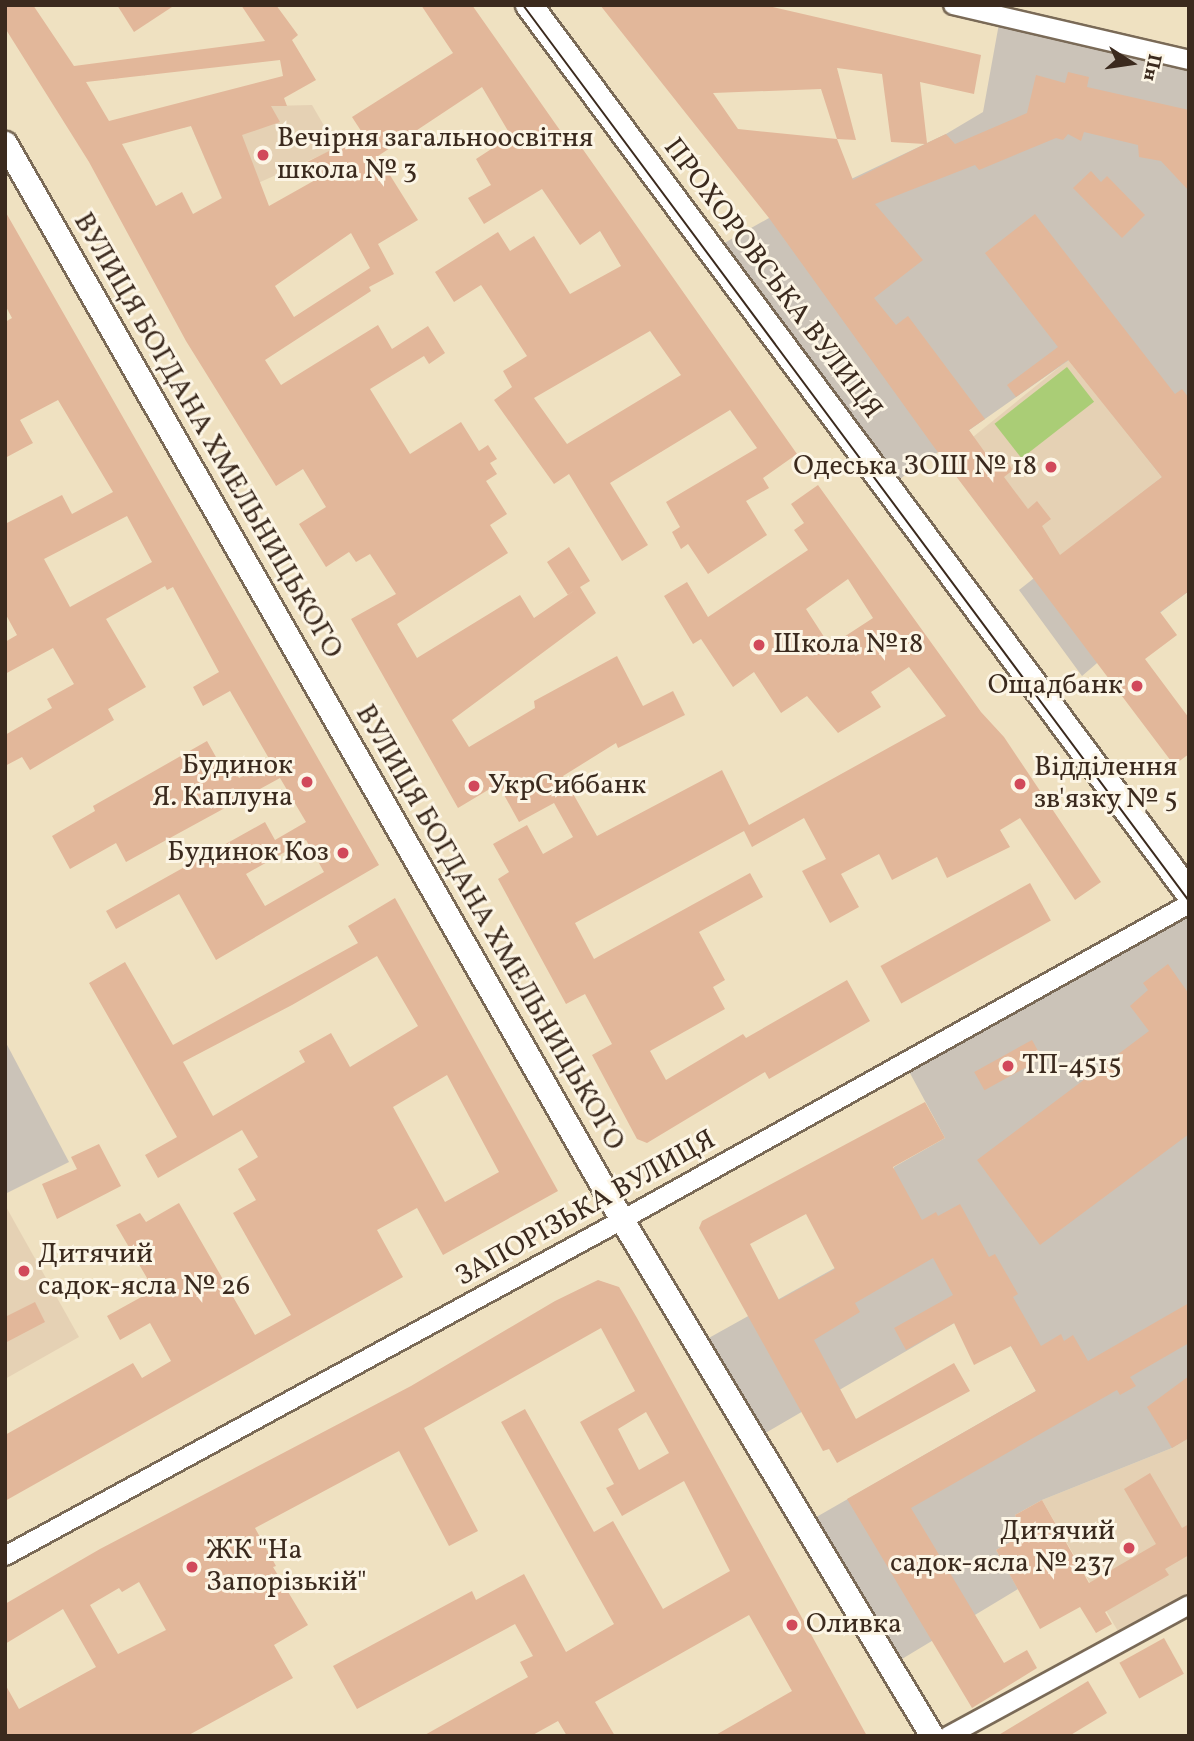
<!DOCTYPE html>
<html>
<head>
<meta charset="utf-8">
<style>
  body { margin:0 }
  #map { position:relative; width:1194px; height:1741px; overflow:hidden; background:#efe1c1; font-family:Vollkorn,serif }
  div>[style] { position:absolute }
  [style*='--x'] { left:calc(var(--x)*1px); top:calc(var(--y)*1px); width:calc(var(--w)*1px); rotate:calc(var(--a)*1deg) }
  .built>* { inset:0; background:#e5d1b4; transform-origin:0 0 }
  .industrial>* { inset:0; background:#cbc3b8 }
  .green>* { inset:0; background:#aacd76; transform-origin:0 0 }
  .building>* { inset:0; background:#e2b79a; transform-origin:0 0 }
  .roads { filter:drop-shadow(2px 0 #7a6a57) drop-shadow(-2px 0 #7a6a57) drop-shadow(0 2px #7a6a57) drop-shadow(0 -2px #7a6a57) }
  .minor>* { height:18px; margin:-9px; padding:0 9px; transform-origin:9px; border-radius:9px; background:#fff }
  .secondary>* { height:23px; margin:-11.5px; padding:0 11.5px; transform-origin:11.5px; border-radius:11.5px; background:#fff }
  .primary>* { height:26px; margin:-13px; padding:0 13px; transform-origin:13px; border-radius:13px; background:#fff }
  .tram>* { height:2px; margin:-1px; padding:0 1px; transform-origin:1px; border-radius:1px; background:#3b2a1e }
  .dots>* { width:19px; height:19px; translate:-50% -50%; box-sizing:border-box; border:4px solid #fcf5e5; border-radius:50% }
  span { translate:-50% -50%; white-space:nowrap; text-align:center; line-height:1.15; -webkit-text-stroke:6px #fcf5e5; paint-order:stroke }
  .poi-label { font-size:28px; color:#3b2a1e }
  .left { translate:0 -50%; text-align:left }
  .right { translate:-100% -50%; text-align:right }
  .street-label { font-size:28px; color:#3b2a1e }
  .frame { position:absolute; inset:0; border:7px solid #3b2a1e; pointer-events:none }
  .north { position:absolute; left:1096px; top:28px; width:70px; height:70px; -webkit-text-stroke:5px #fcf5e5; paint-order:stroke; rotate:102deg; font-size:19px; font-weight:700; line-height:28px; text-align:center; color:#3b2a1e }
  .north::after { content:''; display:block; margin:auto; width:24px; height:32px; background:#3b2a1e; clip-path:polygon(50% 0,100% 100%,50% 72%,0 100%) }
</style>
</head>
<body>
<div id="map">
  <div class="built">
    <i style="clip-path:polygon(312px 105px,337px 148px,222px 199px,191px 126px,271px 106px)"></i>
    <i style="left:1068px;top:360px;width:150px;height:160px;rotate:51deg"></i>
    <i style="clip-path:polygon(5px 1205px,79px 1337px,5px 1379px)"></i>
    <i style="clip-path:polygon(1189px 1438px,1189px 1597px,1119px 1633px,1042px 1500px,1172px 1448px)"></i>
  </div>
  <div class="industrial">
    <i style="clip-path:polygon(1000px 18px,1189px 63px,1189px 591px,1125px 639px,1082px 676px,1019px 590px,1162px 477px,1069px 360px,894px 483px,719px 246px,769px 218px,946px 134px,983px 112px)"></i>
    <i style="clip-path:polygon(1189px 907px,1189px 1438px,1172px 1448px,1042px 1500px,1015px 1515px,1025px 1534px,996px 1550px,1018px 1589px,892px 1665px,806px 1523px,1036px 1391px,987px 1304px,755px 1439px,698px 1344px,896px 1234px,894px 1167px,945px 1138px,905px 1064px)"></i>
    <i style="clip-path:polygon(5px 1041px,69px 1162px,5px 1194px)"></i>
  </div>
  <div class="green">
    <i style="left:1067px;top:367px;width:44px;height:92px;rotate:52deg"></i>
  </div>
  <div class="building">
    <i style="clip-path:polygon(evenodd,5px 5px,33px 5px,74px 66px,265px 41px,241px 5px,276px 5px,298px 35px,292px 40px,316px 80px,284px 98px,287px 106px,271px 106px,280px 122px,242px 135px,269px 206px,317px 179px,307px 162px,363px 134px,352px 117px,453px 53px,421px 5px,472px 5px,564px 136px,570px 131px,797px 454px,763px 478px,769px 488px,746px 501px,767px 535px,708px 574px,688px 544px,681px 549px,672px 532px,680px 527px,666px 502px,757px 448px,730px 410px,610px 483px,648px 545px,622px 561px,569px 474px,554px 484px,494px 400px,512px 387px,503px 371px,527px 356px,481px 285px,454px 302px,435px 272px,498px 232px,510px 251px,534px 236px,570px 294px,621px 266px,600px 231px,580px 245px,542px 189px,484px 224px,468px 198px,491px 185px,476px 159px,511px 136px,482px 87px,378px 156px,418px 220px,378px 244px,394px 274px,369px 287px,371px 291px,265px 360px,281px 385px,378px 325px,392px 349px,428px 326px,445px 353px,429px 364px,424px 356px,370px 389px,410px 454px,461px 422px,479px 451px,488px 445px,497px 459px,490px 463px,497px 474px,486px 481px,507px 514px,490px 525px,508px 553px,397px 624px,417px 658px,520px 595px,534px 618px,575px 590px,568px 595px,547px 562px,569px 547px,590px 581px,580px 587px,596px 613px,452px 720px,469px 747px,535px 708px,534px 701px,617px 656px,643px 706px,673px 691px,685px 715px,618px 748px,616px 743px,563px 776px,597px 836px,722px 770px,749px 825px,946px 716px,909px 667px,871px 692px,881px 707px,838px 733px,807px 696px,781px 713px,754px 672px,733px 687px,701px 639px,693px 644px,664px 596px,687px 582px,708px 617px,808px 550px,794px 530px,804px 523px,791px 504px,818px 485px,981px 712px,1004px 737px,1101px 882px,1075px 900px,1020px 818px,1000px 830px,1010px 847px,947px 878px,937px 857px,892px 880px,879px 854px,841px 874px,859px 907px,830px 923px,802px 871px,826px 859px,804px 818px,752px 847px,744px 831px,575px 923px,594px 959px,750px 873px,763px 897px,699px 932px,725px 980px,713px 987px,725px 1009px,650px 1051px,666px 1080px,743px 1034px,746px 1038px,847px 980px,870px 1021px,769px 1079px,765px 1072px,647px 1143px,637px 1139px,592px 1055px,612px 1044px,585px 994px,566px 1004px,498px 879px,509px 872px,493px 844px,527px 825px,543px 854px,573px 837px,554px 803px,519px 822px,498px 784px,458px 808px,351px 619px,396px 594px,370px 554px,356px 562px,349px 552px,326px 567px,299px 524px,326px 507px,303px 469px,276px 486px,186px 341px,89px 162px,5px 28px,5px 5px,280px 60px,283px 76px,109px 121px,86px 82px,280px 60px,5px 5px,191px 126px,222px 198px,193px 214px,182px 192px,156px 206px,122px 144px,191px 126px,5px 5px,351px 233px,370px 268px,294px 317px,275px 286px,351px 233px,5px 5px,650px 331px,681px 375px,567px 444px,534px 398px,650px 331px,5px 5px,848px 579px,873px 618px,830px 646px,806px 609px,848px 579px)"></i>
    <i style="clip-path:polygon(117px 5px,175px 5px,134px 32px)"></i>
    <i style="clip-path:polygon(evenodd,600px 5px,764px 5px,981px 55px,974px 94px,920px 82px,927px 143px,946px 134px,955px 144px,1027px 113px,1036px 75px,1065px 83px,1068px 72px,1089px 77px,1087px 87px,1189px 110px,1189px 191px,1161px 161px,1139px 157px,1138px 145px,1084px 132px,1081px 141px,1068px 134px,1063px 140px,1056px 138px,979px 170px,975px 165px,875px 204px,923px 260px,874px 298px,896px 325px,908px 316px,985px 419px,969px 430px,989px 458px,999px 451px,1013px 470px,1004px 477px,1028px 509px,1037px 501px,1051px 519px,1042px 526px,1060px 555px,1162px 477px,1068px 360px,1016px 397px,1007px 385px,1058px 347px,985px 253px,1035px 214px,1175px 394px,1182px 389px,1189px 398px,1189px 591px,1160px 612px,1177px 635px,1145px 659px,1189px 718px,1189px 754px,1174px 765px,934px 447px,769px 218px,600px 5px,837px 68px,882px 74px,891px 142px,925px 144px,853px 180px,837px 139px,856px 140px,837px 68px,600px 5px,821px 89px,837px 139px,738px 129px,713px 93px,821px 89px)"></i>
    <i style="clip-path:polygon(1091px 171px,1101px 182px,1107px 176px,1145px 215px,1122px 238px,1073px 188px)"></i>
    <i style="clip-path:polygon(evenodd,5px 211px,379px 865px,216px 960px,179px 894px,116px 929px,106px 911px,265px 822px,275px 840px,306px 822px,280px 778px,126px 862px,116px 843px,70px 869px,52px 836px,95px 811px,93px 806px,207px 741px,221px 766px,230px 761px,239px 778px,271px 762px,230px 691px,203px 706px,193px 687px,219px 672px,173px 587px,167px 590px,165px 586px,106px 619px,146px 687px,108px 709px,114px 720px,30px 770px,22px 757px,5px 766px,5px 735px,52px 708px,47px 699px,74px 684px,53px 648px,5px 674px,5px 642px,17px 635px,5px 613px,5px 524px,62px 495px,72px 514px,113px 492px,58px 400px,20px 420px,33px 443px,5px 458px,5px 322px,12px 318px,5px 305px,5px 211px,127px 516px,152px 562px,70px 607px,44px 559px,127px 516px,5px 211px,306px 840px,324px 872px,265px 906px,246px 874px,306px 840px)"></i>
    <i style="left:1030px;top:883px;width:43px;height:171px;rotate:61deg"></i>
    <i style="clip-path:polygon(evenodd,395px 898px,558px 1191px,443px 1255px,417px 1208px,377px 1230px,403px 1277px,5px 1501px,5px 1435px,133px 1363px,142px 1378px,171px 1361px,150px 1323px,120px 1340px,107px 1316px,154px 1290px,116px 1225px,140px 1213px,146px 1222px,179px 1203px,255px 1335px,291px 1315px,233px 1213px,256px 1200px,238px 1169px,258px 1157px,242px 1130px,158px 1178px,145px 1155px,177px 1137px,89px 983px,125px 962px,173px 1045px,358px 943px,348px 926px,395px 898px,377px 956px,418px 1026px,350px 1067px,331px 1033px,299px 1051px,305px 1062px,213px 1116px,183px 1062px,292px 1005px,377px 956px,395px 898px,447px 1075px,499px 1172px,445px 1202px,393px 1107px,447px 1075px)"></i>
    <i style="clip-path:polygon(1168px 964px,1189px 994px,1189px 1134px,1040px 1245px,977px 1160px,1149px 1031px,1130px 1006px,1148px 990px,1143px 983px)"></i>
    <i style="left:1032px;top:1040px;width:21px;height:66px;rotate:61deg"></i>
    <i style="clip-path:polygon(evenodd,925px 1102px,945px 1138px,893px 1167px,922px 1220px,936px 1212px,938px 1216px,960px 1204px,989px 1257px,995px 1254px,1018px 1294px,1013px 1297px,1041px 1346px,1061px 1334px,1064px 1341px,1073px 1335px,1088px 1361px,1189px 1303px,1189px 1343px,1130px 1377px,1136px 1386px,1120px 1395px,1117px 1390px,911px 1508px,1004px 1663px,1027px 1650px,1037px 1668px,972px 1708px,847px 1499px,1036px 1391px,1011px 1346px,974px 1365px,954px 1323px,906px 1350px,894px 1328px,953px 1295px,933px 1258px,855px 1303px,860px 1312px,814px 1340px,856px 1419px,954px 1363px,970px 1391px,837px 1463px,829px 1449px,823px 1451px,699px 1228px,702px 1221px,925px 1102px,806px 1214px,835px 1269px,779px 1300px,750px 1244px,806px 1214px)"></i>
    <i style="clip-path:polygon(99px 1144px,121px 1186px,57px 1219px,42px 1184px,77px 1169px,71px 1157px)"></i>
    <i style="clip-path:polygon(evenodd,598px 1280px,619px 1287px,637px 1318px,867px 1736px,714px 1736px,792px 1691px,749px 1615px,595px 1702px,615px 1736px,567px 1736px,558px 1721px,531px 1736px,423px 1736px,528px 1677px,520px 1662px,533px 1656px,515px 1624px,357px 1709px,333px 1666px,472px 1591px,476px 1600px,524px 1574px,566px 1652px,614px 1624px,501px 1422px,525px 1409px,594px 1532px,613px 1521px,663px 1609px,730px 1571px,684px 1481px,622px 1516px,606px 1488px,614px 1484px,580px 1422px,635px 1391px,601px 1328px,424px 1428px,478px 1531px,449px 1546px,399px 1451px,255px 1528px,276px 1566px,273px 1567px,308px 1625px,274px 1645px,293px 1678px,187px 1736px,5px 1736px,5px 1684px,19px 1709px,96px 1667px,63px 1609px,5px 1644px,5px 1604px,100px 1549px,411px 1386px,555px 1301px,598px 1280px,646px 1412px,669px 1453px,639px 1470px,618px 1429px,646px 1412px,598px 1280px,139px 1582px,166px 1630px,118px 1654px,90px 1605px,119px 1588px,122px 1592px,139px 1582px)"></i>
    <i style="clip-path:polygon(35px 1302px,45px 1322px,5px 1343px,5px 1317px)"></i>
    <i style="clip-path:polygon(1189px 1376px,1189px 1438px,1172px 1448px,1147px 1407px)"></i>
    <i style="clip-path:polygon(1150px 1473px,1182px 1528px,1189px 1524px,1189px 1555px,1165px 1569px,1169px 1575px,1105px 1612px,1112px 1624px,1096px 1633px,1080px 1607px,1040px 1629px,996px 1550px,1025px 1534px,1015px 1515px,1042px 1500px,1089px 1583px,1156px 1544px,1124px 1489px)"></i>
    <i style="left:1164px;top:1638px;width:41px;height:51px;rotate:61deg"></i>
    <i style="clip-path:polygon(1088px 1681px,1107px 1713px,1069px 1736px,997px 1736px)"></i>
  </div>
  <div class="roads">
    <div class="minor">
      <i style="--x:953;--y:5;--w:242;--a:13.1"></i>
      <i style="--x:5;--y:1556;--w:703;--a:-28.57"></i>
      <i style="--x:622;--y:1220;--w:649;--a:-29.13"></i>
      <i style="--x:948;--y:1736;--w:274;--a:-28.5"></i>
    </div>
    <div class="secondary">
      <i style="--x:5;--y:143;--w:1241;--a:60.19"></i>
      <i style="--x:622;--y:1220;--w:602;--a:59"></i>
    </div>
    <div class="primary">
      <i style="--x:529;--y:5;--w:1106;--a:53.38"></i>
    </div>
  </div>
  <div class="tram">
    <i style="--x:523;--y:5;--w:1116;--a:53.38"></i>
  </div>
  <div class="dots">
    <i style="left:263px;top:155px;background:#d1495b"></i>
    <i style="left:1051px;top:467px;background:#d1495b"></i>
    <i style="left:759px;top:645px;background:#d1495b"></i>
    <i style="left:1137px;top:686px;background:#d1495b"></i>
    <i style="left:307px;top:782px;background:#d1495b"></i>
    <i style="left:1020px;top:784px;background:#d1495b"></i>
    <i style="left:474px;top:786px;background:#d1495b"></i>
    <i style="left:343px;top:853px;background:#d1495b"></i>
    <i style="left:1008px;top:1066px;background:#d1495b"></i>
    <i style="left:24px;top:1271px;background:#d1495b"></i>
    <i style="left:1129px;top:1548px;background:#d1495b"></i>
    <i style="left:192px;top:1567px;background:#d1495b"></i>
    <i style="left:792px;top:1625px;background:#d1495b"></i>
  </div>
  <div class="poi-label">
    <span class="left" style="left:277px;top:155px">Вечірня загальноосвітня<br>школа № 3</span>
    <span class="right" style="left:1037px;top:467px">Одеська ЗОШ № 18</span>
    <span class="left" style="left:773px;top:645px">Школа №18</span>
    <span class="right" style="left:1123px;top:686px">Ощадбанк</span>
    <span class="right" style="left:293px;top:782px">Будинок<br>Я. Каплуна</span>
    <span class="left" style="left:1034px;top:784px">Відділення<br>зв'язку № 5</span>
    <span class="left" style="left:488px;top:786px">УкрСиббанк</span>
    <span class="right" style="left:329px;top:853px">Будинок Коз</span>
    <span class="left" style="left:1022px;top:1066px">ТП-4515</span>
    <span class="left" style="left:38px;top:1271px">Дитячий<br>садок-ясла № 26</span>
    <span class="right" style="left:1115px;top:1548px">Дитячий<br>садок-ясла № 237</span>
    <span class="left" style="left:206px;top:1567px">ЖК "На<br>Запорізькій"</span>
    <span class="left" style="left:806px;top:1625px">Оливка</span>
  </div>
  <div class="street-label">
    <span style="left:772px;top:279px;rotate:53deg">ПРОХОРОВСЬКА ВУЛИЦЯ</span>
    <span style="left:207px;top:436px;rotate:60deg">ВУЛИЦЯ БОГДАНА ХМЕЛЬНИЦЬКОГО</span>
    <span style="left:489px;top:928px;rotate:60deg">ВУЛИЦЯ БОГДАНА ХМЕЛЬНИЦЬКОГО</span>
    <span style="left:586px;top:1209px;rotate:-29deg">ЗАПОРІЗЬКА ВУЛИЦЯ</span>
  </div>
  <div class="frame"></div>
  <div class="north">Пн</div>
</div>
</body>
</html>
